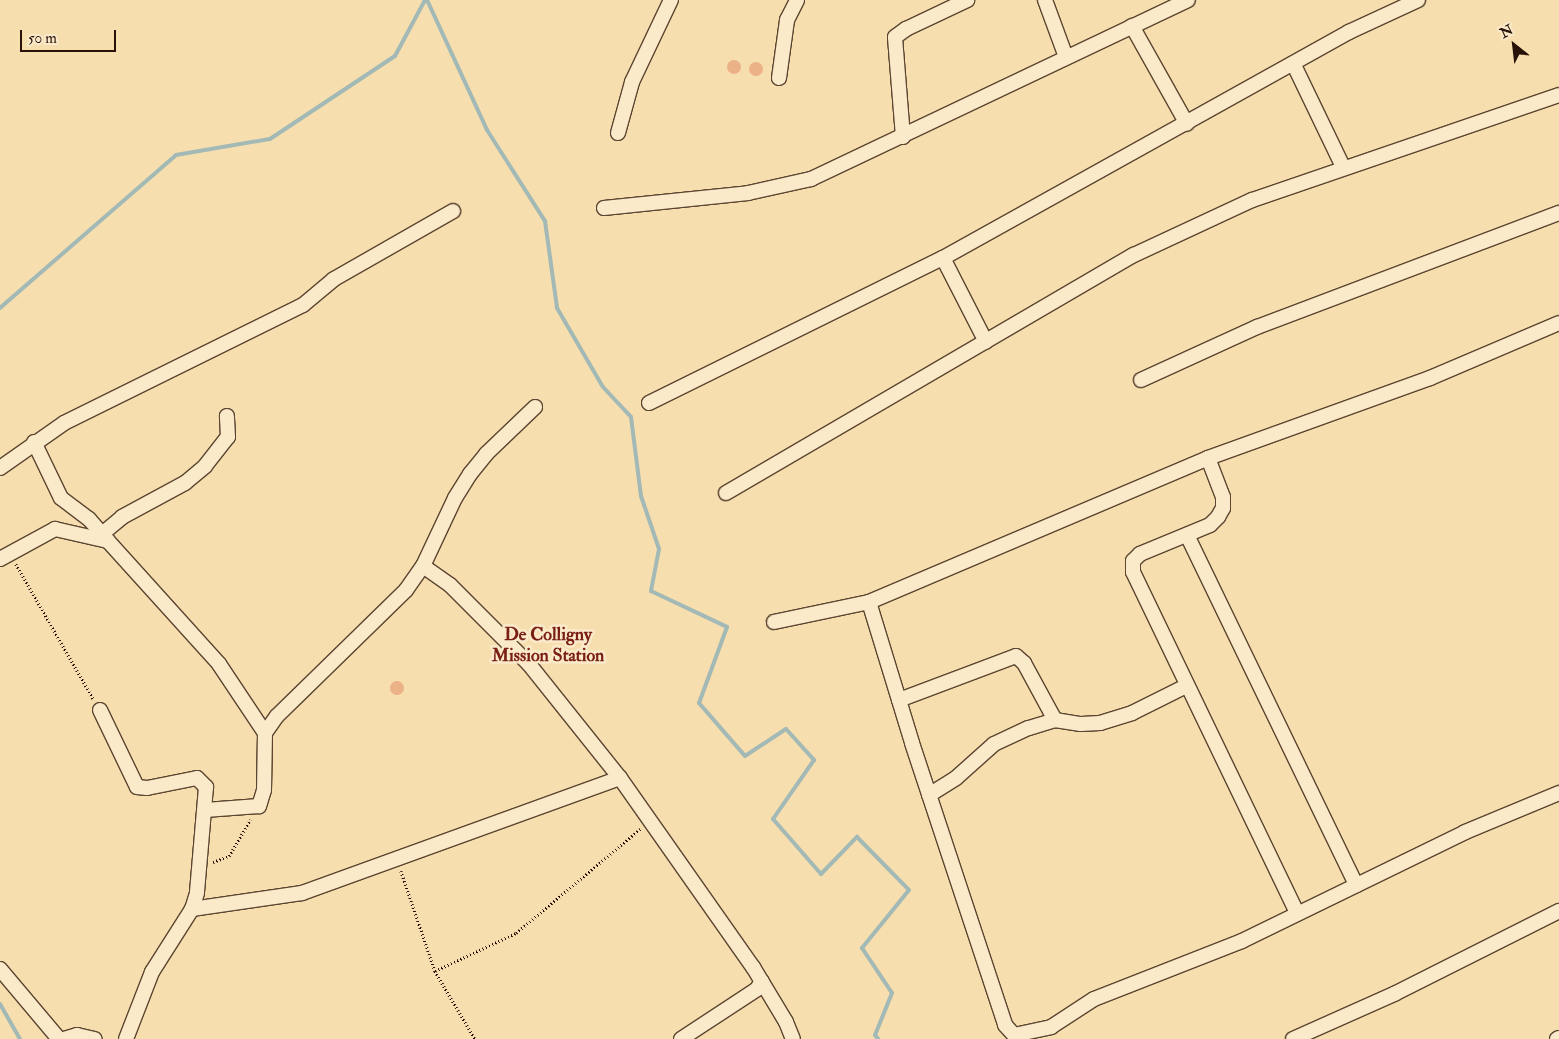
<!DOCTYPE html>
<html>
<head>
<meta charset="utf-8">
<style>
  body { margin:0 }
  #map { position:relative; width:1559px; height:1039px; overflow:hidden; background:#f7deae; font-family:"IM FELL Double Pica",serif }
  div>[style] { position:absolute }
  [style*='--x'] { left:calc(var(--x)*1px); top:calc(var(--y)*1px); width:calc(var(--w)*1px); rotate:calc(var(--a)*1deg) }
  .stream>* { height:4px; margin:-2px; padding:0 2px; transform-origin:2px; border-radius:2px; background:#a2b9b6 }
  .building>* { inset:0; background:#ebb187 }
  .round { border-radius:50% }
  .path>* { height:2.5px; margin-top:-1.25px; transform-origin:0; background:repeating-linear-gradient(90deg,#281207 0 1px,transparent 0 3.5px) }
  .roads { filter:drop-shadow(1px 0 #5c4531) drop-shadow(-1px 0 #5c4531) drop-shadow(0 1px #5c4531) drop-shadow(0 -1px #5c4531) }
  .minor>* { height:14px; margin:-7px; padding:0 7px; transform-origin:7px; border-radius:7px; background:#faeaca }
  span { translate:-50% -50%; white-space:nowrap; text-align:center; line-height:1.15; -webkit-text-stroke:5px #faeaca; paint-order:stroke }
  .quarter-label { font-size:18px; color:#7a1f14; font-weight:700 }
  .north { position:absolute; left:1489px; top:20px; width:50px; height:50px; -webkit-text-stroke:4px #faeaca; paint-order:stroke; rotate:331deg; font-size:14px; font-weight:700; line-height:20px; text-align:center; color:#281207 }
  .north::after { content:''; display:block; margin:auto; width:18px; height:22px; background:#281207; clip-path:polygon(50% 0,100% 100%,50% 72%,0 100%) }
  .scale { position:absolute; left:20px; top:30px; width:96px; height:22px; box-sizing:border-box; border:2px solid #281207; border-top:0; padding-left:6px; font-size:15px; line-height:18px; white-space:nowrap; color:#281207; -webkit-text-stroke:4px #faeaca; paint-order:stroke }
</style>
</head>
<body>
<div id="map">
  <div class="stream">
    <i style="--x:427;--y:0;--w:143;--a:65.2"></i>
    <i style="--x:487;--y:130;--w:108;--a:57.5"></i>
    <i style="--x:545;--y:221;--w:88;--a:82.1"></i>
    <i style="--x:557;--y:308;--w:91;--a:59.8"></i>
    <i style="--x:603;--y:387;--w:41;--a:47"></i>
    <i style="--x:631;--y:417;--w:80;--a:82.8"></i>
    <i style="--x:641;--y:496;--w:56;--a:71.2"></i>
    <i style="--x:659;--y:549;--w:43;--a:100.8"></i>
    <i style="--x:651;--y:591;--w:84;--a:25.3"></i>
    <i style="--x:727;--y:627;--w:81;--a:110.2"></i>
    <i style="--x:699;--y:703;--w:70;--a:49"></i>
    <i style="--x:745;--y:756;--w:49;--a:-33.4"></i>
    <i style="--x:786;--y:729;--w:42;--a:47.9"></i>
    <i style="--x:814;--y:760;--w:72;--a:124.8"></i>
    <i style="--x:773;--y:819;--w:73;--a:48.9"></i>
    <i style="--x:821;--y:874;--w:52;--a:-45.8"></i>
    <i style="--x:857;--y:837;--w:74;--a:45.5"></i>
    <i style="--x:909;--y:890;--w:75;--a:129"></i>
    <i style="--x:862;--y:948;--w:54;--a:56.3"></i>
    <i style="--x:892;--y:993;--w:45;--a:112"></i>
    <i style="--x:875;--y:1035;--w:5;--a:53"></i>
    <i style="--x:0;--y:308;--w:233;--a:-41"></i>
    <i style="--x:176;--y:155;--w:95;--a:-9.7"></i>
    <i style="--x:270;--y:139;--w:150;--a:-33.6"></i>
    <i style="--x:395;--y:56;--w:64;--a:-61.8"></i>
    <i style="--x:0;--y:1004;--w:40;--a:60.3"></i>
  </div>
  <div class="building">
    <i class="round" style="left:727px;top:60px;width:14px;height:14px"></i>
    <i class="round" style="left:749px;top:62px;width:14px;height:14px"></i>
    <i class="round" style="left:390px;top:681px;width:14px;height:14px"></i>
  </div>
  <div class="path">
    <i style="--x:16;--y:564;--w:157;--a:60.2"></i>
    <i style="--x:213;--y:862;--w:17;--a:-21"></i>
    <i style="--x:229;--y:856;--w:42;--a:-59.7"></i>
    <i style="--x:401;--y:871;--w:106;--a:71.2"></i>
    <i style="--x:435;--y:971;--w:79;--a:59.5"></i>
    <i style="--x:435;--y:971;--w:89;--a:-25.1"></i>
    <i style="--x:516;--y:933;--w:162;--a:-40"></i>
  </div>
  <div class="roads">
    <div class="minor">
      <i style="--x:1045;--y:0;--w:61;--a:69.8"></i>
      <i style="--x:1132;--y:26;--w:112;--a:60.7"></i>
      <i style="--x:1294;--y:65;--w:113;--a:64.3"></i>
      <i style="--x:779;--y:78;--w:59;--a:-82.1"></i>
      <i style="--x:787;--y:20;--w:22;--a:-63"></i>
      <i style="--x:618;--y:133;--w:53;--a:-74.6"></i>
      <i style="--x:632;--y:82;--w:91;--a:-64.6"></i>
      <i style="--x:903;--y:137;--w:100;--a:-94.6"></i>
      <i style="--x:895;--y:37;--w:14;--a:-36"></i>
      <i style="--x:906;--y:29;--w:68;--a:-25.4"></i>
      <i style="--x:604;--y:208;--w:145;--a:-5.9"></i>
      <i style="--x:748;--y:193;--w:65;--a:-12.5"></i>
      <i style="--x:811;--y:179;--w:417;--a:-25.4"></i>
      <i style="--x:943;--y:258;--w:94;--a:62.9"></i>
      <i style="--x:1141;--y:380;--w:128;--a:-24.6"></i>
      <i style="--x:1257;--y:327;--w:323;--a:-20.7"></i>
      <i style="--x:649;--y:403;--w:328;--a:-26.3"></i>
      <i style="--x:943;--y:258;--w:465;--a:-29.1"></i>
      <i style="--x:1349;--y:32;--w:76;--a:-24.9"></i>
      <i style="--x:34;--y:442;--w:62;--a:64.3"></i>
      <i style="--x:61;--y:498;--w:35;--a:37"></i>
      <i style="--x:89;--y:519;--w:29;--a:49"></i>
      <i style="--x:1208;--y:458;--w:42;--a:69"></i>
      <i style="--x:1223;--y:497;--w:11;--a:90"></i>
      <i style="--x:1223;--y:508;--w:10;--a:119"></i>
      <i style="--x:1218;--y:517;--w:11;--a:135"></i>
      <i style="--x:1210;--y:525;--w:76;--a:157.5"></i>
      <i style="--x:1140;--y:554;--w:10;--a:135"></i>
      <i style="--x:1133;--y:561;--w:11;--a:90"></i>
      <i style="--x:1133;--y:572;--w:378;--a:64.3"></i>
      <i style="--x:0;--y:468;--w:78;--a:-35.1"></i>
      <i style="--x:64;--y:423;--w:267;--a:-26.3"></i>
      <i style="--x:303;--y:305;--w:40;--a:-40"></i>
      <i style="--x:334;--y:279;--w:137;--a:-29.7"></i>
      <i style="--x:726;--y:493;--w:472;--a:-30.3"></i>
      <i style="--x:1134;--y:255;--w:130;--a:-25"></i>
      <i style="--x:1252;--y:200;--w:324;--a:-18.9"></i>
      <i style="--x:102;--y:534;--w:26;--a:-40"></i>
      <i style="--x:122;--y:517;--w:72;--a:-28.4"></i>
      <i style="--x:185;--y:483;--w:26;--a:-40"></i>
      <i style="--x:205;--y:466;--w:37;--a:-52"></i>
      <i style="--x:228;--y:437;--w:21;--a:-93"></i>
      <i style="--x:1187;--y:535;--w:389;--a:64.2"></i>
      <i style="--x:0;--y:559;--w:63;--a:-28.6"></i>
      <i style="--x:55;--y:529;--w:54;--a:12.8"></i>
      <i style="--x:108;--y:541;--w:166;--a:47.9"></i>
      <i style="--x:219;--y:664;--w:83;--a:56.3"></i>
      <i style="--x:265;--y:733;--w:57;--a:91"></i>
      <i style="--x:264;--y:790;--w:17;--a:107"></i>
      <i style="--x:259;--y:806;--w:54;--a:175.8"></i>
      <i style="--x:423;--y:566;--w:33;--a:35"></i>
      <i style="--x:450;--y:585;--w:112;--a:45"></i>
      <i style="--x:529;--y:664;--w:146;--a:51.4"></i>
      <i style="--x:620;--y:778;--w:231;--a:54.9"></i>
      <i style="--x:753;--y:967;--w:64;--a:59"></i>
      <i style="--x:786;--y:1022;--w:18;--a:68"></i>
      <i style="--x:869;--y:602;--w:147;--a:73"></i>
      <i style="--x:912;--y:743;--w:297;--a:71.7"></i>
      <i style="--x:1005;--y:1025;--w:13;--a:48"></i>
      <i style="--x:1014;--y:1035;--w:38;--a:-12"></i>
      <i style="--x:1051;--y:1027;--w:51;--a:-33.1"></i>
      <i style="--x:1094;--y:999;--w:159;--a:-21.4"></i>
      <i style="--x:1242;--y:941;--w:248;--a:-26"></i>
      <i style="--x:1465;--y:832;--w:102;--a:-22.5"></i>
      <i style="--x:774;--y:622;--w:97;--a:-11.9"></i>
      <i style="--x:869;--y:602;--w:368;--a:-23"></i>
      <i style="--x:1208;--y:458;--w:236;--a:-19.8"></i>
      <i style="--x:1430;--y:378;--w:140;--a:-23.1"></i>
      <i style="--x:899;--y:700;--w:125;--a:-20.6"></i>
      <i style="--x:1016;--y:656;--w:11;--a:41"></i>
      <i style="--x:1024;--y:663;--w:65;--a:61.5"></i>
      <i style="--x:100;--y:710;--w:85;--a:64.3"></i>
      <i style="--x:137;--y:787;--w:10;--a:6"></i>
      <i style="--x:147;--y:788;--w:51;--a:-11.3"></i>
      <i style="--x:197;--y:778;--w:13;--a:45"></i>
      <i style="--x:206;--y:787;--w:106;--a:94.9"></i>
      <i style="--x:197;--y:893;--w:17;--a:107"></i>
      <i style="--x:192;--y:909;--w:75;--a:122.4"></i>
      <i style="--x:152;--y:972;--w:72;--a:111.2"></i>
      <i style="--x:265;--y:733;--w:21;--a:-55"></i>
      <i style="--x:277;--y:716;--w:180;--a:-44.3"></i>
      <i style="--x:406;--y:590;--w:29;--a:-55"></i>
      <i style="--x:423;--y:566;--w:75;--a:-64.8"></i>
      <i style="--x:455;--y:498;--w:28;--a:-58"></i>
      <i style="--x:470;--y:474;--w:26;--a:-51"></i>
      <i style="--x:486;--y:454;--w:68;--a:-43.8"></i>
      <i style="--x:929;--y:795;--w:32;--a:-32"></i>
      <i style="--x:956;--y:778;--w:51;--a:-41.8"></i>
      <i style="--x:994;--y:744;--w:38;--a:-25"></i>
      <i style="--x:1029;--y:728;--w:27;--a:-17"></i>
      <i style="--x:1055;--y:720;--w:26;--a:9"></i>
      <i style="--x:1081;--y:724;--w:19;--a:-3"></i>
      <i style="--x:1100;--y:723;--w:34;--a:-17"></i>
      <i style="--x:1132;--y:713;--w:60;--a:-26.6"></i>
      <i style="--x:192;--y:909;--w:111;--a:-8.3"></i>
      <i style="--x:302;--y:893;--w:338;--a:-19.9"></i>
      <i style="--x:0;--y:969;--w:92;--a:49.9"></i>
      <i style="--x:64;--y:1039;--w:14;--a:-17"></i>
      <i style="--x:77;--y:1035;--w:18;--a:13"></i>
      <i style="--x:681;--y:1039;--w:91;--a:-33.3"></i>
      <i style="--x:757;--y:989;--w:9;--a:-58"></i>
      <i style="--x:1293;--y:1039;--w:111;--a:-24"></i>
      <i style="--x:1394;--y:994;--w:185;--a:-26.7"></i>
      <i style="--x:1557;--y:1039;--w:2;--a:-27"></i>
    </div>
  </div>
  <div class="quarter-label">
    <span style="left:548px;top:646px">De Colligny<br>Mission Station</span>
  </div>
  <div class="north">N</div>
  <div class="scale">50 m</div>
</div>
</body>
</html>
